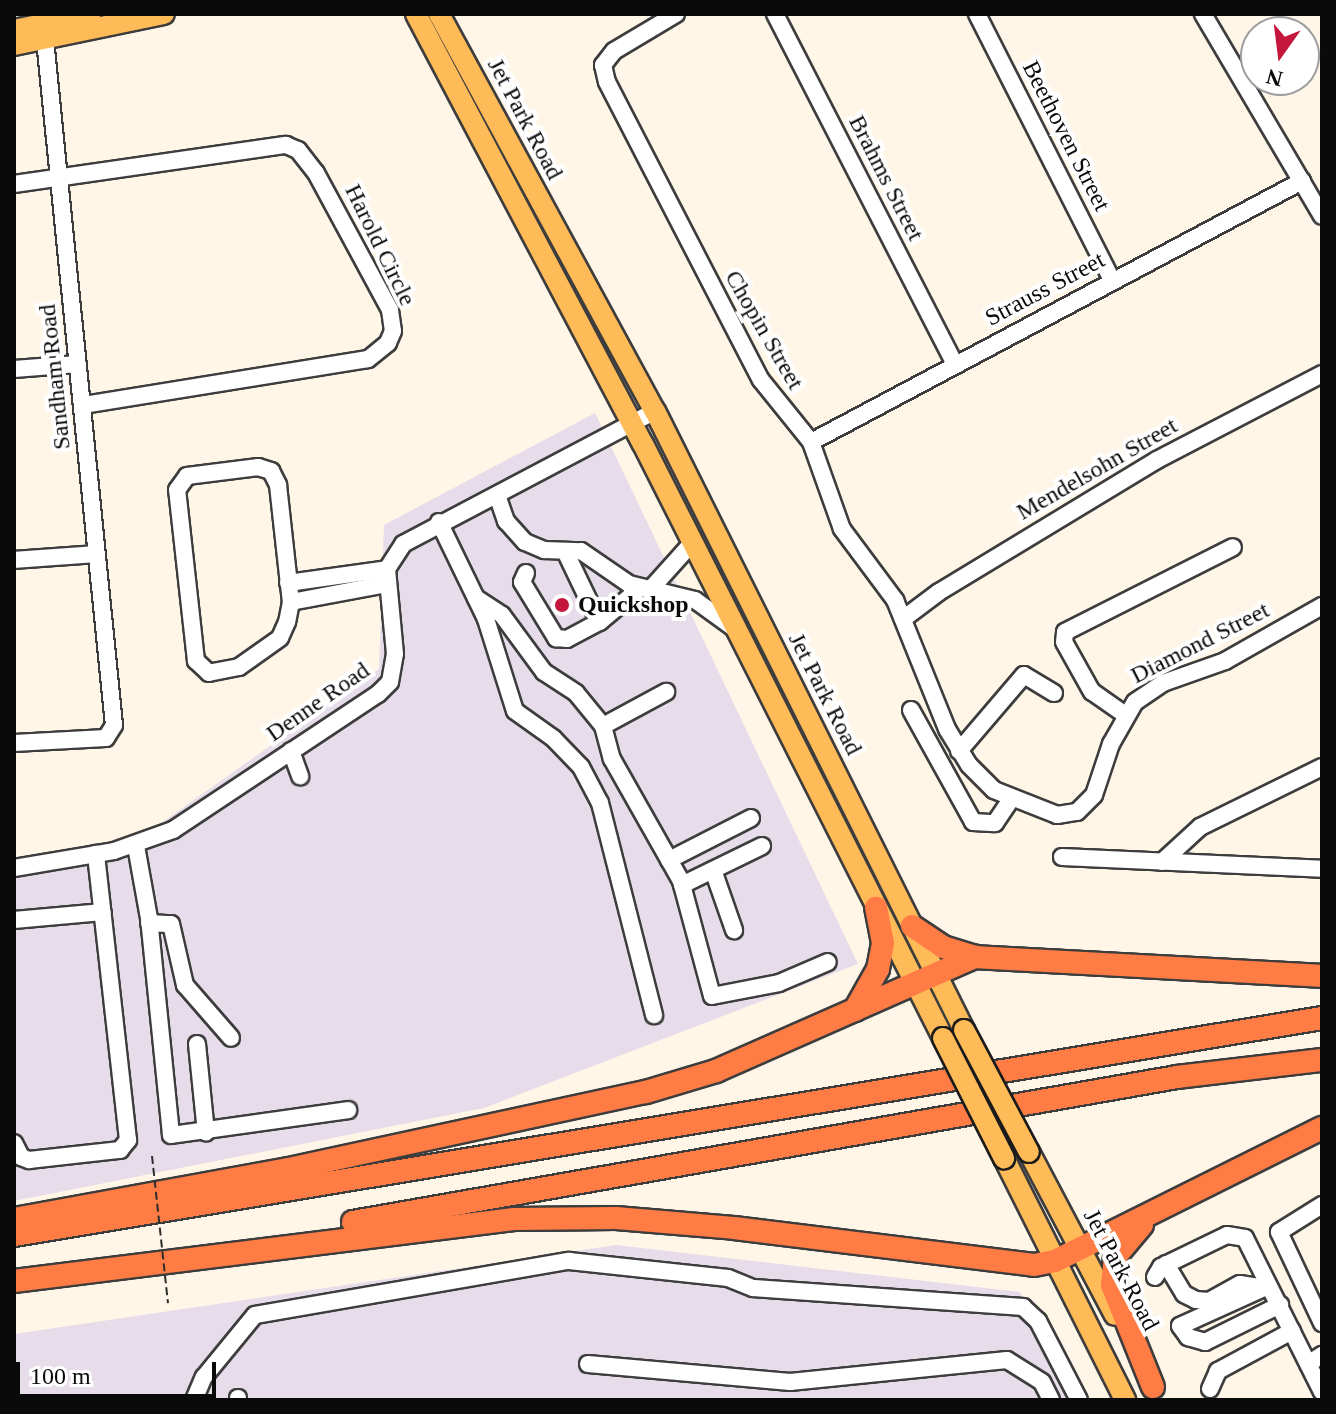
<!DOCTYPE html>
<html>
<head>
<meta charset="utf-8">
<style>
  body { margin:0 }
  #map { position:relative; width:1336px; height:1414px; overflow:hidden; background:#fff6e7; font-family:"Times New Roman",serif }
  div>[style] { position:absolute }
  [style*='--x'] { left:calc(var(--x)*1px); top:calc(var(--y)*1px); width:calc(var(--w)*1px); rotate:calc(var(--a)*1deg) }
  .industrial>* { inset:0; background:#e7dcea }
  .roads { filter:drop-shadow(2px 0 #3d3d3d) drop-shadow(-2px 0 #3d3d3d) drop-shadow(0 2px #3d3d3d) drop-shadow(0 -2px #3d3d3d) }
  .minor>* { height:16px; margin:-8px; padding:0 8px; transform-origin:8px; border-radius:8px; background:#fff }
  .major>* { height:20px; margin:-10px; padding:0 10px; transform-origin:10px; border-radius:10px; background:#ffbb57 }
  .highway>* { height:22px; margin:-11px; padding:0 11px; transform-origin:11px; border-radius:11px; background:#ff7c45 }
  .path-bridge>* { height:2px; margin-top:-1px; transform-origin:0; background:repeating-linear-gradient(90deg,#2c2c2c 0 8px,transparent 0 12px) }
  .bridges { filter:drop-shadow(2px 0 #1b1b1b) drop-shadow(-2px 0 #1b1b1b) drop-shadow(0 2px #1b1b1b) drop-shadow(0 -2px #1b1b1b) }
  .major-bridge>* { height:20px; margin:-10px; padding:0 10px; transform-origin:10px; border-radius:10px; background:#ffbb57 }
  .dots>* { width:22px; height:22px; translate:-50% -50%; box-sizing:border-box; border:4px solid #fff; border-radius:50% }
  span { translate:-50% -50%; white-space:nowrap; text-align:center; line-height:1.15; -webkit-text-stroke:8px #fff; paint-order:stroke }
  .street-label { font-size:24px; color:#0a0a0a }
  .poi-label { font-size:24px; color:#0a0a0a; font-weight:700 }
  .left { translate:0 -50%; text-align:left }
  .frame { position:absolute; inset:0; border:16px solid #0a0a0a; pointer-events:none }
  .north { position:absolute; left:1240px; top:16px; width:80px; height:80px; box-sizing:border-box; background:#fff; border:2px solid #9d9d9d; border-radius:50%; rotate:194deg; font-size:22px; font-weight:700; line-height:32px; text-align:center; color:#0a0a0a }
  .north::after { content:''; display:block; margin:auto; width:28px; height:36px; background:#c5173b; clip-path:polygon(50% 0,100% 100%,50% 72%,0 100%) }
  .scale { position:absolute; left:16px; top:1362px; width:200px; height:36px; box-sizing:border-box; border:4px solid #0a0a0a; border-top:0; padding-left:10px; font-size:24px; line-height:28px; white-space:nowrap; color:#0a0a0a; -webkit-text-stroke:6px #fff; paint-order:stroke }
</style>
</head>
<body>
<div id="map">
  <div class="industrial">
    <i style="clip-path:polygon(595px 413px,858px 964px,484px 1108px,14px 1201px,14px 874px,113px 857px,379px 669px,384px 525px)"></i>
    <i style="clip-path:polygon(616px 1245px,1020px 1292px,1074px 1400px,14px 1400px,14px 1334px)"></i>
  </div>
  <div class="roads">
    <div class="minor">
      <i style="--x:676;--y:14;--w:72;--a:149.2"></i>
      <i style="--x:614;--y:51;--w:18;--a:128"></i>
      <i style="--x:603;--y:65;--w:17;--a:77"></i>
      <i style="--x:607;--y:82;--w:335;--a:62.7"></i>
      <i style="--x:761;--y:380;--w:80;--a:51.1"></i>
      <i style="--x:811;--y:442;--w:92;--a:70.4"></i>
      <i style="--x:842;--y:529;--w:89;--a:53.3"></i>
      <i style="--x:895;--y:600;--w:139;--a:68"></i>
      <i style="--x:947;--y:729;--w:42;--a:58.6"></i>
      <i style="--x:969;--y:765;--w:35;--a:45"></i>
      <i style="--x:994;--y:790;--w:68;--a:21.6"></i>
      <i style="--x:1057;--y:815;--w:20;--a:-9"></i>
      <i style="--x:1077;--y:812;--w:24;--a:-45"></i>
      <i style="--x:1094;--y:795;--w:54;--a:-71.6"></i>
      <i style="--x:1111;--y:744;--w:48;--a:-60.3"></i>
      <i style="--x:1135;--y:702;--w:34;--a:-34"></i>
      <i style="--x:1163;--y:683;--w:66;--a:-19.5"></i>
      <i style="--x:1225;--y:661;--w:112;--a:-29.6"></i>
      <i style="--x:775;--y:14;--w:394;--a:62.8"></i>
      <i style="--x:977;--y:14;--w:298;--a:63.1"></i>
      <i style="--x:1203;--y:14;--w:234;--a:59.5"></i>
      <i style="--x:14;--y:184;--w:275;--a:-8.2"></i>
      <i style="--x:286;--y:145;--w:13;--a:23"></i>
      <i style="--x:298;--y:150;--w:29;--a:52"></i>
      <i style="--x:316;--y:173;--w:156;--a:61.6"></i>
      <i style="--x:390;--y:310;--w:21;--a:82"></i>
      <i style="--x:393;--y:331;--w:13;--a:113"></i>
      <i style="--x:388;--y:343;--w:26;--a:141"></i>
      <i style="--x:368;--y:359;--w:289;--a:170.8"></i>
      <i style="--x:14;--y:369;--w:64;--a:-4.5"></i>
      <i style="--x:811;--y:442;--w:556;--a:-27.99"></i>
      <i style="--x:258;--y:467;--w:14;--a:17"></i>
      <i style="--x:271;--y:471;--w:16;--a:63"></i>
      <i style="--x:278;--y:485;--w:118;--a:83.7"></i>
      <i style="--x:291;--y:602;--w:20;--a:101"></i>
      <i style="--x:287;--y:622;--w:17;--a:114"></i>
      <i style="--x:280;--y:638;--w:50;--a:144.7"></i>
      <i style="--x:239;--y:667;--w:31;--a:169"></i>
      <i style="--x:209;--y:673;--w:18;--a:-137"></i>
      <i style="--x:196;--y:661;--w:172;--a:-96.3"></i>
      <i style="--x:177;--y:490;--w:17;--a:-54"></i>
      <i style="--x:187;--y:476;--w:72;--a:-7.2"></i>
      <i style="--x:497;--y:495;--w:28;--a:71"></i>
      <i style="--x:506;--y:521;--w:28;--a:48"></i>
      <i style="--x:525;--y:542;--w:21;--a:23"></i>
      <i style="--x:544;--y:550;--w:37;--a:2"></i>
      <i style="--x:581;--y:551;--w:58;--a:34.5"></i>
      <i style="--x:629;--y:584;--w:68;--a:13.6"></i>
      <i style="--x:695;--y:600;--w:49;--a:35.9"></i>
      <i style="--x:439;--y:522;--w:108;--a:64.1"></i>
      <i style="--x:486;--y:619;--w:96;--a:72.5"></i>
      <i style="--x:515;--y:711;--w:47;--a:35.4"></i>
      <i style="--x:553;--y:738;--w:40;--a:46"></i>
      <i style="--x:581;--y:767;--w:41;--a:62.2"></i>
      <i style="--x:600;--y:803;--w:219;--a:75.7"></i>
      <i style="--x:565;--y:551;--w:79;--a:64.4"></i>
      <i style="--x:14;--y:560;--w:82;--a:-4.2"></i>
      <i style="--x:526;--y:573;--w:10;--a:114"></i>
      <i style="--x:522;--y:582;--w:66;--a:58.7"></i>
      <i style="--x:556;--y:638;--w:11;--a:5"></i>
      <i style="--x:567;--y:639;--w:38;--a:-28"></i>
      <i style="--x:601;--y:621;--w:51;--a:-40.2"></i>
      <i style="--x:288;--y:583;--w:100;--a:-8"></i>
      <i style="--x:649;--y:591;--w:66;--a:-48.1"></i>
      <i style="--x:476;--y:598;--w:31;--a:33"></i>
      <i style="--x:502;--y:615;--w:71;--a:53.6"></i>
      <i style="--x:544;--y:672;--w:38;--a:33"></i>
      <i style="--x:576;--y:693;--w:43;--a:50.7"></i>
      <i style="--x:603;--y:726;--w:72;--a:-28.4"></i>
      <i style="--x:291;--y:602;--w:98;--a:-10.6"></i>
      <i style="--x:903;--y:619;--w:45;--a:-36.9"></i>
      <i style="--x:939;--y:592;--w:255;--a:-31.2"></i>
      <i style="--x:1157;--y:460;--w:186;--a:-27.5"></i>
      <i style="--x:911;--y:710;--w:128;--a:61"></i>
      <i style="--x:973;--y:822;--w:22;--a:3"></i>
      <i style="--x:995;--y:823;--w:29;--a:-56"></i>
      <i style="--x:1124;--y:714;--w:39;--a:-145"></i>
      <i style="--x:1092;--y:692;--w:57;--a:-119.2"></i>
      <i style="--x:1064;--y:642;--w:10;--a:-84"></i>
      <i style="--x:1065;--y:632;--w:188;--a:-26.8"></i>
      <i style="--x:603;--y:726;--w:34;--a:75"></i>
      <i style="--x:612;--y:759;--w:140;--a:60.5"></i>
      <i style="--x:681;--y:881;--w:119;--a:74.9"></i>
      <i style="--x:712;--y:996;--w:68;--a:-11"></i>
      <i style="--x:779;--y:983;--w:53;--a:-23.2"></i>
      <i style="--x:14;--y:743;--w:92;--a:-3.1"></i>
      <i style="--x:106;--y:738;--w:15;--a:-58"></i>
      <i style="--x:114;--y:725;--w:699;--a:-95.75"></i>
      <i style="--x:291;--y:751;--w:27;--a:70"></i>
      <i style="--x:959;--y:751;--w:100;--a:-49.5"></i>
      <i style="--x:1024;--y:675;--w:35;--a:31"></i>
      <i style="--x:136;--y:846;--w:73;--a:79.8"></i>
      <i style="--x:149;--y:918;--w:218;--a:84.2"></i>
      <i style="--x:171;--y:1135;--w:179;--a:-8"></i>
      <i style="--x:1062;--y:857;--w:260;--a:2.6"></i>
      <i style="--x:669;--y:860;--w:92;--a:-27.1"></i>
      <i style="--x:1162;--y:862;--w:52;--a:-42.6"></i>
      <i style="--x:1200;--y:827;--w:136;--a:-26.2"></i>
      <i style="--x:14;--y:868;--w:101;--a:-9.6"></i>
      <i style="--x:114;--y:851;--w:63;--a:-19.6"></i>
      <i style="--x:173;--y:830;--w:246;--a:-33.6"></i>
      <i style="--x:378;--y:694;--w:17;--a:-45"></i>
      <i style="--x:390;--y:682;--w:28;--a:-80"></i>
      <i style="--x:395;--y:654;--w:85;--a:-95.4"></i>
      <i style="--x:387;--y:569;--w:30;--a:-57"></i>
      <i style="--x:403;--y:544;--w:285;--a:-27.8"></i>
      <i style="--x:713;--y:870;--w:64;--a:70.7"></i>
      <i style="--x:682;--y:885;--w:89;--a:-26"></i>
      <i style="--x:14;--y:920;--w:89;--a:-5.1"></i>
      <i style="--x:149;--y:923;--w:22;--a:3"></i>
      <i style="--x:171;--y:924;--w:63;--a:77.1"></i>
      <i style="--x:185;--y:985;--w:70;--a:49"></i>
      <i style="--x:197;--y:1044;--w:89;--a:84.2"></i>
      <i style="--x:14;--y:1143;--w:16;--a:63"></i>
      <i style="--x:21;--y:1157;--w:9;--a:21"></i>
      <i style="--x:29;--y:1160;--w:92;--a:-6.3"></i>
      <i style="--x:120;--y:1150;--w:13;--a:-51"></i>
      <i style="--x:128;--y:1140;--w:288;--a:-96.4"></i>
      <i style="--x:1322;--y:1205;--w:51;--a:147.9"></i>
      <i style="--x:1279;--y:1232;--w:101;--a:64.7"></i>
      <i style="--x:1166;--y:1264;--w:35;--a:59"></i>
      <i style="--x:1184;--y:1294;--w:13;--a:27"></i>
      <i style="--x:1196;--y:1300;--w:13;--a:4"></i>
      <i style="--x:1209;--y:1301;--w:35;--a:-29"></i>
      <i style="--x:1240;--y:1284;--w:25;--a:9"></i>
      <i style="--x:1155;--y:1277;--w:12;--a:-59"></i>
      <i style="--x:1161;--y:1267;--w:73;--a:-25.9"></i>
      <i style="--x:1227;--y:1235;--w:18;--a:9"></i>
      <i style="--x:1245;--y:1238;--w:172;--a:63.4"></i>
      <i style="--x:1264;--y:1288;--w:92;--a:155.7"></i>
      <i style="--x:1180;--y:1326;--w:14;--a:54"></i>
      <i style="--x:1188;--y:1337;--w:18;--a:16"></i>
      <i style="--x:1205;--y:1342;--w:84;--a:-26.3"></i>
      <i style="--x:588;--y:1364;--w:203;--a:5.1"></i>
      <i style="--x:790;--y:1382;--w:218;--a:-5.8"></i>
      <i style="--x:1007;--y:1360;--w:41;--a:32.2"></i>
      <i style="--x:1042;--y:1382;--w:20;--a:63"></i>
      <i style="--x:1308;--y:1364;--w:17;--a:-33"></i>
      <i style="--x:1210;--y:1389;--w:20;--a:-66"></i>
      <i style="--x:1218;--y:1371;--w:84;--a:-28.4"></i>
      <i style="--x:238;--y:1398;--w:2;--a:90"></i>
      <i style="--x:194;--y:1400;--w:25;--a:-67"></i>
      <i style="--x:204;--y:1377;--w:80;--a:-50.6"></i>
      <i style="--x:255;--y:1315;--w:319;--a:-9.8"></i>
      <i style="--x:569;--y:1261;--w:160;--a:6.1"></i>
      <i style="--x:728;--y:1278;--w:27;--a:22"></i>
      <i style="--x:753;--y:1288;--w:271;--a:4"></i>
      <i style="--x:1023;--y:1307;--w:21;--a:43"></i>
      <i style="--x:1038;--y:1321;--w:89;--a:62.6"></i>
    </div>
    <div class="major">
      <i style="--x:416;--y:14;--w:486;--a:62.2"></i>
      <i style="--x:643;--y:444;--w:665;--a:63.2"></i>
      <i style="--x:439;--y:14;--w:452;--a:61.5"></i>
      <i style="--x:655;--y:411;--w:692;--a:63.47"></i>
      <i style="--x:14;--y:30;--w:78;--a:-11.9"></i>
      <i style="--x:14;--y:45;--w:153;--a:-11.7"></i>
      <i style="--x:1029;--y:1152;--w:184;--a:62.2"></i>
      <i style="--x:1004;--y:1158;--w:271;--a:63.4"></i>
    </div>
    <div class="highway">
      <i style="--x:912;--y:926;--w:37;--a:34"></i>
      <i style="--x:943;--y:947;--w:34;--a:17"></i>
      <i style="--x:855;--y:1010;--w:47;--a:-60.7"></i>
      <i style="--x:878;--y:969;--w:26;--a:-79"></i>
      <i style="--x:883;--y:943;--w:36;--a:-101"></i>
      <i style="--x:14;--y:1219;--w:280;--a:-10.3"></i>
      <i style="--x:289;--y:1169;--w:365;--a:-12.2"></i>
      <i style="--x:646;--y:1092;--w:73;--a:-16.7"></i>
      <i style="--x:716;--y:1071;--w:283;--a:-23.8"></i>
      <i style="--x:975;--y:957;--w:348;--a:3.1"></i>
      <i style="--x:353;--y:1222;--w:837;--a:-9.98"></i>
      <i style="--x:1177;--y:1077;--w:146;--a:-6.7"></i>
      <i style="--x:1142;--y:1225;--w:42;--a:130.2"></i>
      <i style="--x:1115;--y:1257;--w:28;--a:96"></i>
      <i style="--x:1112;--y:1285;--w:110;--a:68.1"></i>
      <i style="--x:14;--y:1235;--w:1326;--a:-9.42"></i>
      <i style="--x:14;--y:1281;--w:504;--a:-7.07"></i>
      <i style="--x:514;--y:1219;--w:102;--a:-0.6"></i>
      <i style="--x:616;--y:1218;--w:118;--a:4.8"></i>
      <i style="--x:734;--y:1228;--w:302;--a:7"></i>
      <i style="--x:1034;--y:1265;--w:21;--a:-11"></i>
      <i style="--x:1055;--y:1261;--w:298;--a:-26.5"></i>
    </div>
  </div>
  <div class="path-bridge">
    <i style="--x:152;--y:1156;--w:148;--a:83.8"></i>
  </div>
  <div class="bridges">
    <div class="major-bridge">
      <i style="--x:964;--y:1030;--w:138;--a:62"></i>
      <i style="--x:943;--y:1038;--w:135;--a:63.1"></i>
    </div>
  </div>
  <div class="dots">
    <i style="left:562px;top:605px;background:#c5173b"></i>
  </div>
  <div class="street-label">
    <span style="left:525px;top:119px;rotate:62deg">Jet Park Road</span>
    <span style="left:1066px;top:136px;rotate:63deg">Beethoven Street</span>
    <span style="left:886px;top:178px;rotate:63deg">Brahms Street</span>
    <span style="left:380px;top:245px;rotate:64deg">Harold Circle</span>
    <span style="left:1045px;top:289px;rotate:-28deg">Strauss Street</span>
    <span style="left:764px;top:330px;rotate:60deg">Chopin Street</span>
    <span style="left:55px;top:377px;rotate:-96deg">Sandham Road</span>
    <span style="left:1097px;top:469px;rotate:-30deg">Mendelsohn Street</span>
    <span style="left:1200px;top:643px;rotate:-27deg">Diamond Street</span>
    <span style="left:825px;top:694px;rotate:63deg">Jet Park Road</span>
    <span style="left:318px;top:702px;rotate:-35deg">Denne Road</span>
    <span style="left:1121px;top:1270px;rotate:62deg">Jet Park Road</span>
  </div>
  <div class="poi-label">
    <span class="left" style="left:578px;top:605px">Quickshop</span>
  </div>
  <div class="frame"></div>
  <div class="north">N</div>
  <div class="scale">100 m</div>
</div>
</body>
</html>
